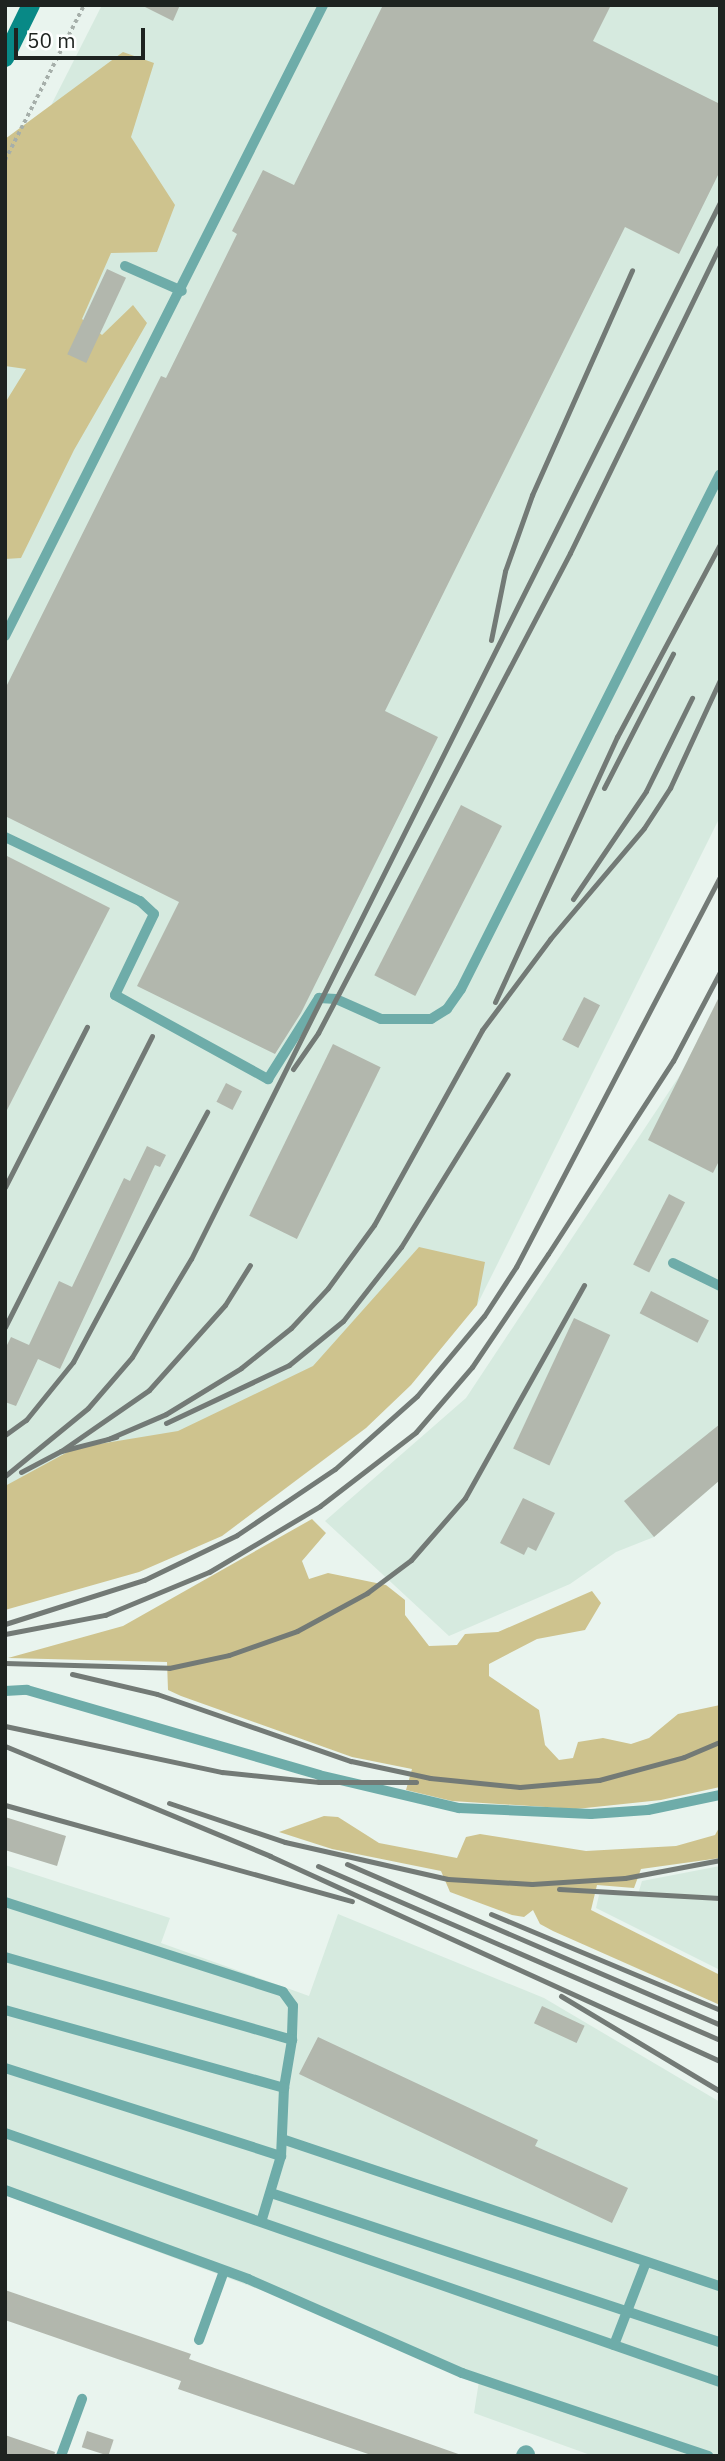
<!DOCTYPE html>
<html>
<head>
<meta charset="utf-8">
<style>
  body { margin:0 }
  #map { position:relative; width:725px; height:2461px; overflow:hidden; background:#e9f4ee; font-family:"IBM Plex Sans",sans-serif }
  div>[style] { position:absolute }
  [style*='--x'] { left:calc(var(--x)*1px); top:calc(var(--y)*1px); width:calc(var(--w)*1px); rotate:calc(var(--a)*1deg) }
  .built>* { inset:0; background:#d6eadf }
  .green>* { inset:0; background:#cec38e }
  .building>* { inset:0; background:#b2b7ad; transform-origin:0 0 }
  .path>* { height:3.5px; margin-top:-1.75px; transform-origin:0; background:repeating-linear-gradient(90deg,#a6afaa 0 3.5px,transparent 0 7px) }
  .lane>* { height:10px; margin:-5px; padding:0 5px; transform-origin:5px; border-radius:5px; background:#6eaca9 }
  .street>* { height:18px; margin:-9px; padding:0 9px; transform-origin:9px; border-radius:9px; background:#6eaca9 }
  .secondary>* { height:18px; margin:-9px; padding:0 9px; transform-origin:9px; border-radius:9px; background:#088986 }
  .rail>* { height:5px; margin:-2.5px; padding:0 2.5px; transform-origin:2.5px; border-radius:2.5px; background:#737a76 }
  span { translate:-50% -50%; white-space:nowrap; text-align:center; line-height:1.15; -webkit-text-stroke:5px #fdfffe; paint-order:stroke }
  .frame { position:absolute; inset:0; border:7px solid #1e2320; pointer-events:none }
  .scale { position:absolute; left:14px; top:28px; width:131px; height:32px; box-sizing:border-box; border:4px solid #1e2320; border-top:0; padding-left:9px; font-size:21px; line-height:24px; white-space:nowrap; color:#1e2320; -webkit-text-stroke:5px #fdfffe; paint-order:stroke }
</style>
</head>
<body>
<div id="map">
  <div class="built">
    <i style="clip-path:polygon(102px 5px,720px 5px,720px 817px,477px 1305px,5px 1574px,5px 196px)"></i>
    <i style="clip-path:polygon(720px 996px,720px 1480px,654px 1537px,616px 1552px,570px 1584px,449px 1636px,325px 1521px,466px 1398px,680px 1075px)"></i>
    <i style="clip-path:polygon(5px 1865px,170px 1918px,161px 1943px,309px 1996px,338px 1914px,544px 1998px,720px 2102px,720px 2456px,593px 2456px,474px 2413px,479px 2381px,333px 2317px,5px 2195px)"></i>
    <i style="clip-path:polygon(720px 1866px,720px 1970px,596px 1908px,599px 1895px,638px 1894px,642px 1881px)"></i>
  </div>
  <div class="green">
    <i style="clip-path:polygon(123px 52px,154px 63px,131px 137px,175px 205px,157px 252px,111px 253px,82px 319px,102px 335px,133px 305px,147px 323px,74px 450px,21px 558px,5px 559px,5px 403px,26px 369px,5px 366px,5px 139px)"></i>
    <i style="clip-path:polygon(419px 1247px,485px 1262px,477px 1305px,411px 1385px,366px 1428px,222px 1536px,139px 1572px,5px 1610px,5px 1486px,75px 1448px,178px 1431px,313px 1366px)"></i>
    <i style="clip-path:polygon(312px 1519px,326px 1533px,302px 1561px,309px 1579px,328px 1573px,386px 1585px,405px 1600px,405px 1615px,429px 1646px,457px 1645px,465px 1634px,498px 1632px,592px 1591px,601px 1603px,585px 1630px,537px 1639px,489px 1664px,489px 1676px,539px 1710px,545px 1745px,559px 1760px,573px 1758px,578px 1742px,603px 1738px,631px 1744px,649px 1738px,678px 1714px,720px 1705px,720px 1787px,661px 1800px,576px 1809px,452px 1801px,406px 1790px,412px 1769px,352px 1757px,181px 1696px,168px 1690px,167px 1662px,8px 1658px,123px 1626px)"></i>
    <i style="clip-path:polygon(324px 1816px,338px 1817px,379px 1843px,457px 1858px,466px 1837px,480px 1834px,586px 1851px,676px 1846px,715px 1835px,720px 1826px,720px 1858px,641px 1869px,634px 1888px,597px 1885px,591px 1910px,720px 1975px,720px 2005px,553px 1931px,540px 1924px,533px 1910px,524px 1917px,512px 1915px,450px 1892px,441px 1871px,332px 1849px,279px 1832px)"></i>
  </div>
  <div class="building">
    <i style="clip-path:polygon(141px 5px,180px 5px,173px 21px)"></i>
    <i style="clip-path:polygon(383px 5px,611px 5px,593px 41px,720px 104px,720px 171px,679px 254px,625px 227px,385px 711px,438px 737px,301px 1013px,275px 1054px,137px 986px,179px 902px,5px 816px,5px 689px,161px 376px,166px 378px,237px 234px,232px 231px,263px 170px,294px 185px)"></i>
    <i style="left:107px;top:269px;width:21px;height:94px;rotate:25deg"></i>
    <i style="left:461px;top:805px;width:46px;height:191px;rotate:27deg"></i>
    <i style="clip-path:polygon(5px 855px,110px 908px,5px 1114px)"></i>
    <i style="clip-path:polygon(720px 995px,720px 1159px,713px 1173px,648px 1140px)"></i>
    <i style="left:584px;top:997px;width:18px;height:48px;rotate:27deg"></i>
    <i style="left:333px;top:1044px;width:53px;height:191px;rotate:26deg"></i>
    <i style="left:226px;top:1083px;width:18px;height:21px;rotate:27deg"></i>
    <i style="clip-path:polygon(147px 1146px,166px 1155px,160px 1167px,155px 1165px,60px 1369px,38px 1359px,16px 1406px,5px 1402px,5px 1349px,11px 1337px,29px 1345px,59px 1281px,72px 1287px,124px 1178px,130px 1181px)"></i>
    <i style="left:669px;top:1194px;width:18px;height:79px;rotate:27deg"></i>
    <i style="left:651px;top:1291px;width:65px;height:25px;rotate:27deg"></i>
    <i style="left:574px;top:1318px;width:40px;height:144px;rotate:25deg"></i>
    <i style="clip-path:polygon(720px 1424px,720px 1480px,654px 1537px,624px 1501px)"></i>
    <i style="clip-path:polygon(523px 1498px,555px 1513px,536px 1551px,528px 1547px,524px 1555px,500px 1543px)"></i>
    <i style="clip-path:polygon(5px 1817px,66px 1836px,57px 1866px,5px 1850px)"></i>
    <i style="left:542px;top:2006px;width:47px;height:19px;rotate:25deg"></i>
    <i style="clip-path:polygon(318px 2037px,538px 2140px,535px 2146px,628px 2188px,612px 2223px,299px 2074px)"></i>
    <i style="clip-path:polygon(5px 2290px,191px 2354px,189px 2359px,464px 2456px,374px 2456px,178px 2389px,181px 2381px,5px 2320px)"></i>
    <i style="left:87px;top:2431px;width:28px;height:17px;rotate:18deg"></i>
    <i style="clip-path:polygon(5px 2435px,55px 2452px,54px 2456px,5px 2456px)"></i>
  </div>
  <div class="path">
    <i style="--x:5;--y:160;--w:174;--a:-63"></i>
  </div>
  <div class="lane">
    <i style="--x:125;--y:266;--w:62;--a:23.7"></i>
    <i style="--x:5;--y:636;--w:707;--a:-63.25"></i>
    <i style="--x:5;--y:837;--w:149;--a:25.4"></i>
    <i style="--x:140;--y:901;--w:19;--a:43"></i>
    <i style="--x:154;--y:914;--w:90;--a:115.7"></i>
    <i style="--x:115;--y:995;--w:175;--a:28.8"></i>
    <i style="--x:268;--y:1079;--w:96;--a:-57.8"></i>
    <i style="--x:319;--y:998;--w:17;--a:3"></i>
    <i style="--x:336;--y:999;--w:49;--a:24"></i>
    <i style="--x:381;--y:1019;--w:50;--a:0"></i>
    <i style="--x:431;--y:1019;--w:19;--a:-32"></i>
    <i style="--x:447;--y:1009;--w:24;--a:-55"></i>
    <i style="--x:461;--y:989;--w:576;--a:-63.3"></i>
    <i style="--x:673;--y:1263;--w:52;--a:26.1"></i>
    <i style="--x:5;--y:1691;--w:22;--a:-3"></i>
    <i style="--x:27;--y:1690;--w:304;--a:16.2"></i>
    <i style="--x:319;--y:1775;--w:144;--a:13.3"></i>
    <i style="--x:459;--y:1808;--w:132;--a:2.6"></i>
    <i style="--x:591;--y:1814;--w:57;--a:-4"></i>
    <i style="--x:648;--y:1810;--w:74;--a:-11.8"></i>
    <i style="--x:5;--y:1902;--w:292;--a:17.9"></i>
    <i style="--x:283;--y:1992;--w:17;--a:54"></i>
    <i style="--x:293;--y:2006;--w:34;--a:92"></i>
    <i style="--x:292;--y:2040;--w:49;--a:99.5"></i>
    <i style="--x:284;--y:2088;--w:68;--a:92.5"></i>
    <i style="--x:281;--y:2156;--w:66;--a:106.8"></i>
    <i style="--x:5;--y:1957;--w:299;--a:16.1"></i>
    <i style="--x:5;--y:2010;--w:290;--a:15.6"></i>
    <i style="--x:5;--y:2068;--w:290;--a:17.7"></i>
    <i style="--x:5;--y:2133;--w:757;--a:19.2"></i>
    <i style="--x:282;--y:2139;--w:462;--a:18.6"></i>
    <i style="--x:5;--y:2190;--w:259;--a:20.1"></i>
    <i style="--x:248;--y:2279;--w:234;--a:23.7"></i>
    <i style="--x:462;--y:2373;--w:260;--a:18.6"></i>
    <i style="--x:271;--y:2193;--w:473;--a:18.4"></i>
    <i style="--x:199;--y:2340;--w:73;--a:-70.1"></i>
    <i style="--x:614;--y:2345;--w:89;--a:-68.9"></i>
    <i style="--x:61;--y:2456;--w:61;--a:-69.8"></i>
  </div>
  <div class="street">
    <i style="--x:525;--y:2456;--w:2;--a:-63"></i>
  </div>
  <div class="secondary">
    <i style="--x:5;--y:58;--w:59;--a:-63.9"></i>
  </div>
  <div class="rail">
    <i style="--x:491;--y:640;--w:70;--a:-78.5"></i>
    <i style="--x:505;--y:571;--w:81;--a:-70.4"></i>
    <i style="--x:532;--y:495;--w:246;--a:-66"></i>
    <i style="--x:604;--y:788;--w:151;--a:-62.8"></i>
    <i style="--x:573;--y:899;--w:130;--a:-55.9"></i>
    <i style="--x:646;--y:791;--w:104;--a:-63.7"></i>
    <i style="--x:495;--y:1002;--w:292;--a:-65.3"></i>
    <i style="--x:617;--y:737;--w:219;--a:-61.9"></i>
    <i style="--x:293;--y:1069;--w:44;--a:-55.2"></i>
    <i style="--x:318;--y:1033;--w:542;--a:-62.3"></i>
    <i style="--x:570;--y:553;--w:343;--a:-64"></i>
    <i style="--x:5;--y:1187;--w:180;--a:-62.9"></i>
    <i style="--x:5;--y:1327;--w:326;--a:-63.2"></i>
    <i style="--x:166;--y:1423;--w:136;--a:-25.2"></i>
    <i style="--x:289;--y:1365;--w:70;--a:-39.2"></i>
    <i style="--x:343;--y:1321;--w:94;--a:-51.9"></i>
    <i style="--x:401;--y:1247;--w:203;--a:-58.3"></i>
    <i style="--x:5;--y:1435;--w:26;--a:-36"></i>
    <i style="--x:26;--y:1420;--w:75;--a:-51"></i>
    <i style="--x:73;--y:1362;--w:284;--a:-61.8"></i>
    <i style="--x:108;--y:1439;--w:63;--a:-23.3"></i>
    <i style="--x:166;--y:1414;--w:88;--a:-31.5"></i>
    <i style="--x:241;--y:1368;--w:64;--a:-38.7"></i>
    <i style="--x:291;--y:1328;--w:54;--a:-47.2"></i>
    <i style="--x:328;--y:1288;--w:78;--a:-53.9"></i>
    <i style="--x:374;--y:1225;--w:223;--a:-61"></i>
    <i style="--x:482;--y:1030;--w:114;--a:-53.2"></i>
    <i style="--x:550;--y:939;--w:145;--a:-49.7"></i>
    <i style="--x:644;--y:828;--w:48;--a:-57"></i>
    <i style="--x:670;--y:788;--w:119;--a:-65.2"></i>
    <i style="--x:61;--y:1451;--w:57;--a:-14.3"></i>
    <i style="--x:21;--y:1472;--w:45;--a:-27.7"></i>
    <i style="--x:61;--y:1451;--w:107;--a:-34.7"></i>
    <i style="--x:149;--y:1390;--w:114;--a:-48.2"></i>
    <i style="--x:225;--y:1305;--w:47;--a:-58"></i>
    <i style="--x:5;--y:1476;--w:107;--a:-39.3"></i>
    <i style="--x:88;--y:1408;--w:67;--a:-49.2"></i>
    <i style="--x:132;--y:1357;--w:114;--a:-59"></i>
    <i style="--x:191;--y:1259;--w:1182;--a:-63.41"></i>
    <i style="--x:5;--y:1624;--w:146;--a:-17.6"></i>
    <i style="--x:144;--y:1580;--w:103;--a:-25.8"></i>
    <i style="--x:237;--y:1535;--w:118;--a:-34"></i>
    <i style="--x:335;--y:1469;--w:110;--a:-41.7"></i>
    <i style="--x:417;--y:1396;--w:104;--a:-50.1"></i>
    <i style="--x:484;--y:1316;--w:59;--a:-56.9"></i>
    <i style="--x:516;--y:1267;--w:441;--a:-62.4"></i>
    <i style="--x:5;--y:1634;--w:102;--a:-10.8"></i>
    <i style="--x:105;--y:1615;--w:113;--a:-22.5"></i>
    <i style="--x:209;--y:1572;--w:129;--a:-30.7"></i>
    <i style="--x:320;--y:1506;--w:121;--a:-37.6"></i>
    <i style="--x:416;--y:1432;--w:86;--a:-49.3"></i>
    <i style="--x:472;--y:1367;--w:136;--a:-56.1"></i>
    <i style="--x:548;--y:1254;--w:230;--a:-57.1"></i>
    <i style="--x:673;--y:1061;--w:101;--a:-62.2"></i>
    <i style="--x:5;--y:1663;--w:164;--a:1.7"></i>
    <i style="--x:169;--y:1668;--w:61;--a:-12.2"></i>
    <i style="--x:229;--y:1655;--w:72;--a:-19.4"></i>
    <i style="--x:297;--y:1631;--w:80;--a:-28.5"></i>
    <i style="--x:367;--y:1593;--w:55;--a:-36.9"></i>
    <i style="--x:411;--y:1560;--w:82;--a:-48.9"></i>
    <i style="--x:465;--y:1498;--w:244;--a:-60.8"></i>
    <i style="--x:72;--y:1674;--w:87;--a:13.2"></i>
    <i style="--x:157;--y:1694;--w:205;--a:19.1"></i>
    <i style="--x:351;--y:1761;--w:81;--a:12.1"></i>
    <i style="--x:430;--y:1778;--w:90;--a:5.7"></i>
    <i style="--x:520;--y:1787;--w:79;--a:-5.1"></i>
    <i style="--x:599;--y:1780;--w:88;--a:-15.1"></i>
    <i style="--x:684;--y:1757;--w:39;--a:-23"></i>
    <i style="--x:5;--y:1726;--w:222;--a:12"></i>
    <i style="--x:222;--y:1772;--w:98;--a:5.9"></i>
    <i style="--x:319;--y:1782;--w:97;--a:0"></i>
    <i style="--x:5;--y:1746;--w:287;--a:22.5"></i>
    <i style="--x:270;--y:1856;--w:494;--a:24.5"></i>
    <i style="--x:169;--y:1803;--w:122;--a:18.6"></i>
    <i style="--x:285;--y:1842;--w:167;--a:12.8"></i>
    <i style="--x:448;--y:1879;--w:84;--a:3.4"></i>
    <i style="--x:532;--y:1884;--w:93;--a:-3.7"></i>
    <i style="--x:625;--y:1878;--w:97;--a:-10.7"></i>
    <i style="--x:5;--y:1805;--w:360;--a:15.5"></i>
    <i style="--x:347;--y:1864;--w:406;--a:23.3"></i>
    <i style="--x:318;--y:1866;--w:438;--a:23.4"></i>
    <i style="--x:559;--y:1889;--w:161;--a:3.2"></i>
    <i style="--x:491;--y:1914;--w:248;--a:22.7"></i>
    <i style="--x:561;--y:1996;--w:185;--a:30.9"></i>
  </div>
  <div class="frame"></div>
  <div class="scale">50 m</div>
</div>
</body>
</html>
